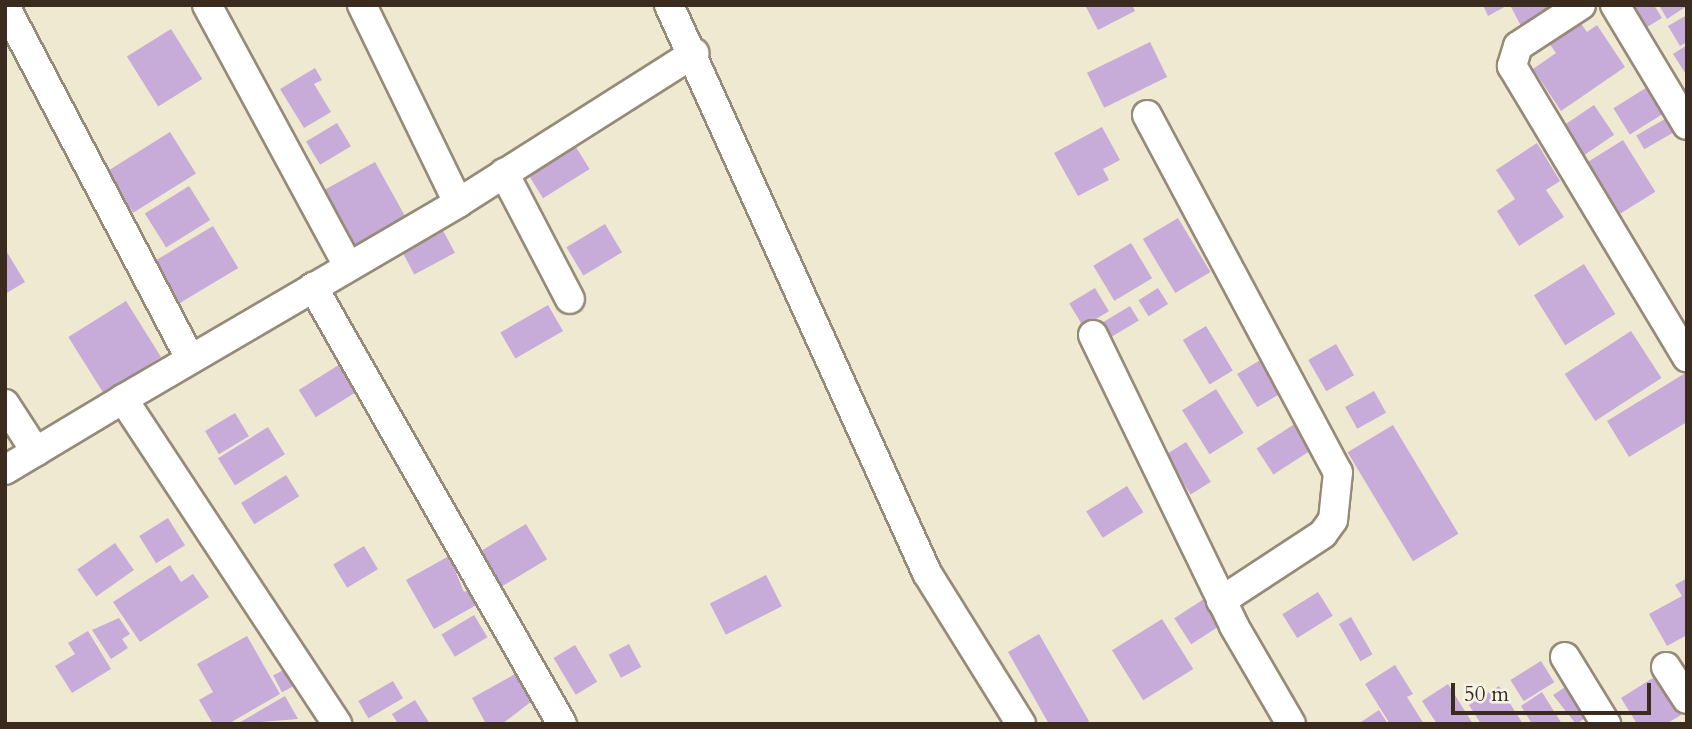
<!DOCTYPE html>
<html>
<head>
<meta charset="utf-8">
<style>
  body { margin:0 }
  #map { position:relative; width:1692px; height:729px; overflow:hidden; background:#f0e9d1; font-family:Cardo,serif }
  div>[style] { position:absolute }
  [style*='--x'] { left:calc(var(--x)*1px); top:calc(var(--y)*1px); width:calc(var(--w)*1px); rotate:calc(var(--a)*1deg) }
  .building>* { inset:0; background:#c7abd9; transform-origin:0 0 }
  .roads { filter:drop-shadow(2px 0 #968a78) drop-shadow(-2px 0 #968a78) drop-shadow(0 2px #968a78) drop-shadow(0 -2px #968a78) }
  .street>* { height:28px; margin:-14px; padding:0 14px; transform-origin:14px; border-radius:14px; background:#fff }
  span { translate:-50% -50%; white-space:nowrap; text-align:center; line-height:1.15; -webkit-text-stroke:6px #f7f3e8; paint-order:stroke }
  .frame { position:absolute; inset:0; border:7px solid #3b2a1e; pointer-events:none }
  .scale { position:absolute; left:1451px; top:683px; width:200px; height:32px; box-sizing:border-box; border:4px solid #3b2a1e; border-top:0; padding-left:9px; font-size:21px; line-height:24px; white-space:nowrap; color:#3b2a1e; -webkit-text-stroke:5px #f7f3e8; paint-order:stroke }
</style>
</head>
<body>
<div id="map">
  <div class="building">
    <i style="clip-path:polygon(1085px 5px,1132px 5px,1135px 11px,1098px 30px)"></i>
    <i style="clip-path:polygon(1483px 5px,1508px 5px,1488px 16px)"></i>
    <i style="clip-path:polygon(1510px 5px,1559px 5px,1521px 26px)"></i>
    <i style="clip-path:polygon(1626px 5px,1654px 5px,1662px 18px,1642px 30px)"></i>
    <i style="clip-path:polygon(1659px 5px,1687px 5px,1687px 6px,1667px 19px)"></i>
    <i style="clip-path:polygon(1687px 15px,1687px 42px,1680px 46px,1668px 26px)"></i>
    <i style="clip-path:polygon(1577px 18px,1587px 32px,1597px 25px,1625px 67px,1561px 111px,1533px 69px,1556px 53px,1546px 39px)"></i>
    <i style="left:171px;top:29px;width:59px;height:52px;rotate:58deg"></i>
    <i style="left:1150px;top:42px;width:39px;height:70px;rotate:64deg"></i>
    <i style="clip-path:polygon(1687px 45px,1687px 76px,1673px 54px)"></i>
    <i style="clip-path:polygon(315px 68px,322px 80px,314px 84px,331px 112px,304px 128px,280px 89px)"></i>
    <i style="left:1649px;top:86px;width:31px;height:42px;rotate:58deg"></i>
    <i style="left:1594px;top:105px;width:36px;height:43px;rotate:56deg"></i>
    <i style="left:1670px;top:116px;width:16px;height:39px;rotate:60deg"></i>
    <i style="left:337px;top:123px;width:27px;height:36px;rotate:59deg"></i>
    <i style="clip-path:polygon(1102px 127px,1120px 160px,1103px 169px,1109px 180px,1078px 196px,1054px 153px)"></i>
    <i style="left:170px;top:132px;width:49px;height:74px;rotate:58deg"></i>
    <i style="left:569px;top:136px;width:39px;height:55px;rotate:58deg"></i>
    <i style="left:1623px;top:140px;width:61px;height:50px;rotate:58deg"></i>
    <i style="clip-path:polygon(1537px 143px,1560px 181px,1546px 190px,1564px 217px,1519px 246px,1497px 211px,1515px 199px,1496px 170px)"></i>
    <i style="left:375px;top:162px;width:70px;height:60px;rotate:61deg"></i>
    <i style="left:189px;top:186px;width:40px;height:52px;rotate:58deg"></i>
    <i style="left:1178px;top:218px;width:63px;height:41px;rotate:59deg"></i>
    <i style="left:438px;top:221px;width:36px;height:46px;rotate:62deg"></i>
    <i style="left:605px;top:224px;width:33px;height:45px;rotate:59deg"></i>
    <i style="left:213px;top:226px;width:49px;height:69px;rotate:59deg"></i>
    <i style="left:1131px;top:243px;width:41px;height:44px;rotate:59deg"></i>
    <i style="clip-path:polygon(5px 249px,25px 282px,5px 294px)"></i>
    <i style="left:1584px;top:264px;width:59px;height:59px;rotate:58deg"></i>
    <i style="left:1095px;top:288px;width:27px;height:30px;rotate:59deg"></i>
    <i style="left:1158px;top:288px;width:19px;height:23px;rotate:58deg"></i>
    <i style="left:126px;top:301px;width:66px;height:68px;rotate:58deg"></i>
    <i style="left:548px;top:305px;width:30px;height:55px;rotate:60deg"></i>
    <i style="left:1130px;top:306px;width:17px;height:35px;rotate:59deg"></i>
    <i style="left:1206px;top:326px;width:52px;height:27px;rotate:59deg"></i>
    <i style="left:1631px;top:331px;width:56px;height:79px;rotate:57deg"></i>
    <i style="left:1336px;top:344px;width:36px;height:32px;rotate:60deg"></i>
    <i style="left:1262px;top:359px;width:39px;height:29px;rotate:59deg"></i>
    <i style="left:342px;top:363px;width:32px;height:51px;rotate:58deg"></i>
    <i style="clip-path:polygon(1687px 372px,1687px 422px,1629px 457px,1607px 421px)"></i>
    <i style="left:1216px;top:389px;width:52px;height:40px;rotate:58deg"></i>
    <i style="left:1374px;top:391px;width:25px;height:33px;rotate:61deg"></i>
    <i style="left:235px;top:413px;width:27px;height:35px;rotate:59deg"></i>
    <i style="left:1296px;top:423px;width:31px;height:47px;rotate:57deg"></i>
    <i style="left:1393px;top:425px;width:127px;height:53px;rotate:59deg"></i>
    <i style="left:268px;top:427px;width:32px;height:59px;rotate:58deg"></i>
    <i style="left:1186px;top:442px;width:47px;height:24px;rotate:58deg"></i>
    <i style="left:286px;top:475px;width:25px;height:53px;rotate:58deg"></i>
    <i style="left:1127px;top:486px;width:31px;height:48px;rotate:58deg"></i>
    <i style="left:168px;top:518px;width:32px;height:34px;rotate:58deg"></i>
    <i style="left:526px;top:524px;width:41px;height:54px;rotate:59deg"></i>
    <i style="left:115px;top:543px;width:33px;height:46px;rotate:55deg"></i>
    <i style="left:364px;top:546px;width:27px;height:36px;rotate:59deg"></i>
    <i style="clip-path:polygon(449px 556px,464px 592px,469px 589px,478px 604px,434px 629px,406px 580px)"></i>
    <i style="clip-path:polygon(170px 565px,181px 582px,193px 574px,209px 597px,140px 642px,113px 602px)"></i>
    <i style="left:766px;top:575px;width:35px;height:63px;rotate:63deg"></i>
    <i style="clip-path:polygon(1687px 578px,1687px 635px,1667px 646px,1649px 614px,1682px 596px,1675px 585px)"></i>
    <i style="left:1318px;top:592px;width:28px;height:42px;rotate:58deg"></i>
    <i style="left:1207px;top:597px;width:31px;height:39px;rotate:57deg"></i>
    <i style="left:474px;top:615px;width:26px;height:38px;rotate:59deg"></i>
    <i style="left:1351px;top:617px;width:43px;height:14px;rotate:60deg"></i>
    <i style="clip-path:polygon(119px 618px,130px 634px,122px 639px,128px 648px,111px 659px,92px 630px)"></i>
    <i style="left:1162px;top:619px;width:59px;height:59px;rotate:58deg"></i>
    <i style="clip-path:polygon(88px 631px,111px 669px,72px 693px,55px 666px,75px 654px,68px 643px)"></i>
    <i style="clip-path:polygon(1039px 634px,1089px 721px,1084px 724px,1049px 724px,1008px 652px)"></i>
    <i style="clip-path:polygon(247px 636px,280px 694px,228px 724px,213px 724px,199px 700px,213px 692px,197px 664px)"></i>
    <i style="left:629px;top:644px;width:26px;height:23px;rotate:62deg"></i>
    <i style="left:575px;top:645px;width:43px;height:25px;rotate:59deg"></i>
    <i style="left:1541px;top:661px;width:25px;height:36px;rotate:58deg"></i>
    <i style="clip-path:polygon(1395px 665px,1413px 694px,1407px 697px,1424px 724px,1390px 724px,1365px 684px)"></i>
    <i style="left:289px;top:667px;width:19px;height:18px;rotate:62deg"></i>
    <i style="clip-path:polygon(517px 673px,532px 701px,502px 724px,486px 724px,472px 698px)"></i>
    <i style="clip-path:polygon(1656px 676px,1681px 715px,1666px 724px,1637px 724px,1621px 698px)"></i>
    <i style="left:393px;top:681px;width:20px;height:40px;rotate:60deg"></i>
    <i style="clip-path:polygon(1448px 684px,1473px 724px,1437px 724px,1422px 701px)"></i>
    <i style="clip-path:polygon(1570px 684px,1590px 715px,1576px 724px,1553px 695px)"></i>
    <i style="clip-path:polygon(1499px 686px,1523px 724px,1481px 724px,1469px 705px)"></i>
    <i style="clip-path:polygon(1542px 692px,1562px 724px,1532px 724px,1521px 706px)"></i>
    <i style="clip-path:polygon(285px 696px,298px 719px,237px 724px)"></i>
    <i style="clip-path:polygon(415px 700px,430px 724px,398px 724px,392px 714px)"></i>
    <i style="clip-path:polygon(1379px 710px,1388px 724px,1358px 724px)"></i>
  </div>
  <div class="roads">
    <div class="street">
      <i style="--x:207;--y:5;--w:297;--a:61.6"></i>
      <i style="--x:362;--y:5;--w:220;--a:64.1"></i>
      <i style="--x:669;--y:5;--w:624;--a:65.57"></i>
      <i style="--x:927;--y:573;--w:178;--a:58.1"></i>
      <i style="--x:1581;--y:5;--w:75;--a:146.9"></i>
      <i style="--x:1518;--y:46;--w:21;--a:107"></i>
      <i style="--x:1512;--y:66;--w:340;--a:59"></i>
      <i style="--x:1615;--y:5;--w:140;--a:59"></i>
      <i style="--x:5;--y:6;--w:398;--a:62.3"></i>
      <i style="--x:1147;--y:115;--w:405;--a:61.9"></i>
      <i style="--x:1338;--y:472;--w:48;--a:95.9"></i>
      <i style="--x:1333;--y:520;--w:17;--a:126"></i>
      <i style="--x:1323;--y:534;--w:122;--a:146.7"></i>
      <i style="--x:504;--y:173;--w:142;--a:62.4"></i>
      <i style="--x:313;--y:287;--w:503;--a:60.33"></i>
      <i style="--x:1093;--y:335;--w:323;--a:64.1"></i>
      <i style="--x:1234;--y:626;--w:113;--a:59.8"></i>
      <i style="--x:123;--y:399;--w:388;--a:-30.3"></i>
      <i style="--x:458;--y:203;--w:280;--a:-32.4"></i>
      <i style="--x:5;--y:404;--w:57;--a:57.1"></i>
      <i style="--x:5;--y:470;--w:138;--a:-31"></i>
      <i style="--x:123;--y:399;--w:389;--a:56.6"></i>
      <i style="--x:1565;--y:657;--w:79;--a:58.5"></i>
      <i style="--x:1666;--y:667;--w:38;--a:57"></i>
    </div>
  </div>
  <div class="frame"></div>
  <div class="scale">50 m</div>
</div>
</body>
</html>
